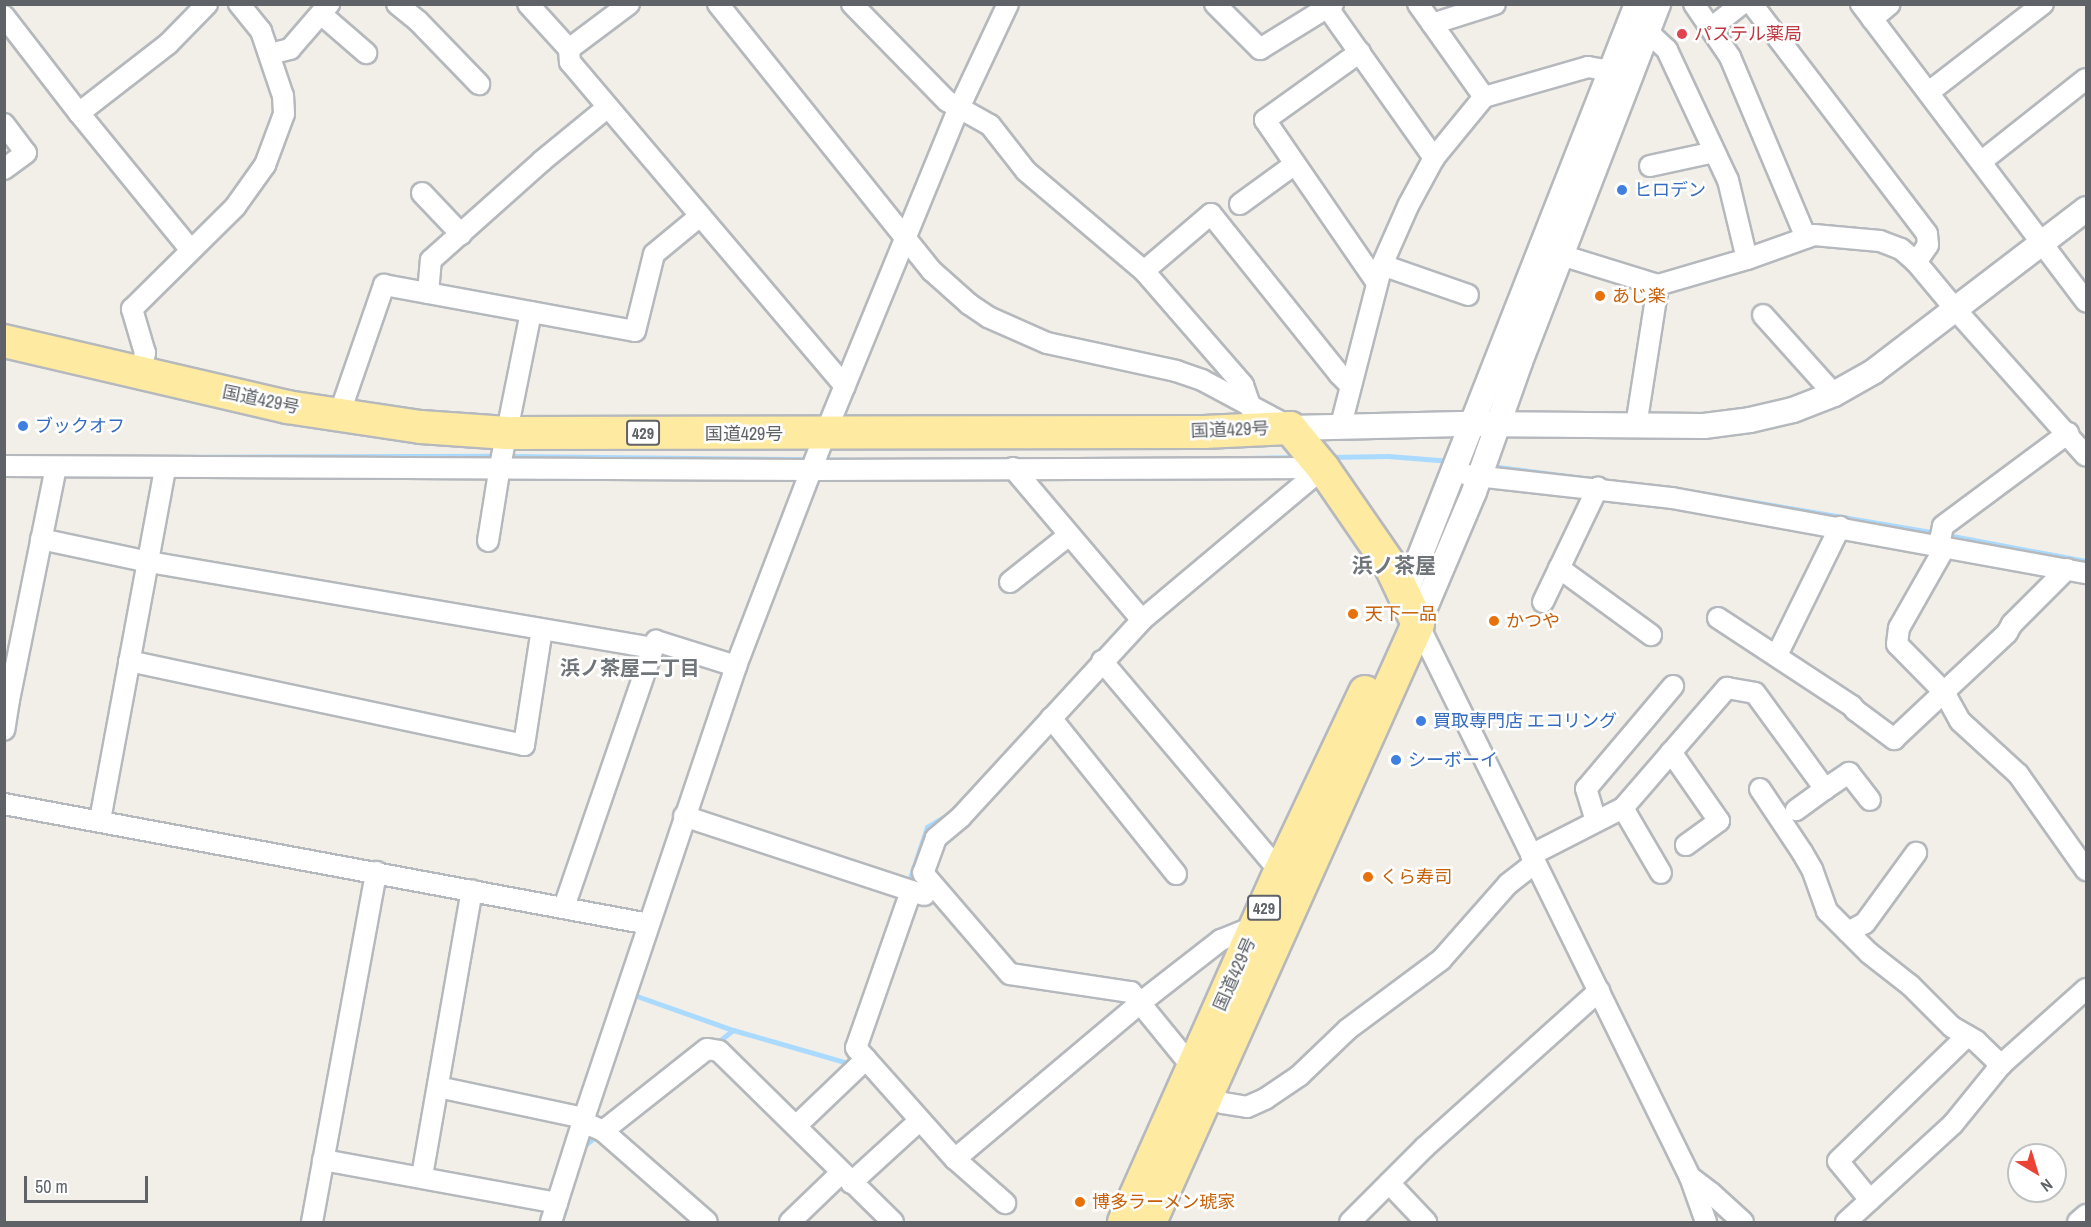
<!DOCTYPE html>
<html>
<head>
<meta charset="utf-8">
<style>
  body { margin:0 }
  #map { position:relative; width:2091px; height:1227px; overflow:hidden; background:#f1efe8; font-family:"Archivo Narrow","Noto Sans JP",sans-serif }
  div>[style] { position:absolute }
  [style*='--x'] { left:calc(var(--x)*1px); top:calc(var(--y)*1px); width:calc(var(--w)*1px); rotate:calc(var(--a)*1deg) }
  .stream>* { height:5px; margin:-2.5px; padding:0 2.5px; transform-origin:2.5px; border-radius:2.5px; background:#aadaff }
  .roads { filter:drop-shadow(2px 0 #b5b8bc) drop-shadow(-2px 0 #b5b8bc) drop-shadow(0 2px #b5b8bc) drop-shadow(0 -2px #b5b8bc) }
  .minor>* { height:20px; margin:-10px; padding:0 10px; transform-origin:10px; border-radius:10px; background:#fff }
  .tertiary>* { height:24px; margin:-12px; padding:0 12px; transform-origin:12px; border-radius:12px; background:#fff }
  .trunk>* { height:32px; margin:-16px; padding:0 16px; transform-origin:16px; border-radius:16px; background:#feeaa1 }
  .dots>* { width:16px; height:16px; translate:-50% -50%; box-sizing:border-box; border:3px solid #fff; border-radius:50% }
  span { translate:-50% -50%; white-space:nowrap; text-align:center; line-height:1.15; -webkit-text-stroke:5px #fff; paint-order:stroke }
  .shield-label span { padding:2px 4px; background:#fff; border:2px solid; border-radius:4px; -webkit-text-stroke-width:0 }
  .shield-label { font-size:16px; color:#5f6368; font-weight:700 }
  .health-label { font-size:18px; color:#be3a42 }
  .left { translate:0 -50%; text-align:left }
  .shop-label { font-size:18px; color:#366cbe }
  .food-label { font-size:18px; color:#c56008 }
  .street-label { font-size:18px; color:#5f6368 }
  .neighbourhood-label { font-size:20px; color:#70757a; font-weight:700 }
  .quarter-label { font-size:21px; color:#70757a; font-weight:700 }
  .frame { position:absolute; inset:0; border:6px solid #5f6368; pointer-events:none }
  .north { position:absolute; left:2007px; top:1143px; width:60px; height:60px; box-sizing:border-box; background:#fff; border:2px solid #bfc1c3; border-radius:50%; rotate:142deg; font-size:16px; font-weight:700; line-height:24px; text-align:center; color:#5f6368 }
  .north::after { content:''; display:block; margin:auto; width:21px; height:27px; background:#ea4335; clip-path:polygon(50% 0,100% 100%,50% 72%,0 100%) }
  .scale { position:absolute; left:24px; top:1176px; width:124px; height:27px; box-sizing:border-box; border:3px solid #5f6368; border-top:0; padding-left:8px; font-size:18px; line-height:21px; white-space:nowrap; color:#5f6368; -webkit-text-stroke:4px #fff; paint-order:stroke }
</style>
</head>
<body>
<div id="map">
  <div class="stream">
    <i style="--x:506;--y:456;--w:381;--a:0.6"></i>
    <i style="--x:134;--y:457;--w:363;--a:-0.2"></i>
    <i style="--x:1328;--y:457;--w:60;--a:-1"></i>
    <i style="--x:1388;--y:456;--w:63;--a:4.5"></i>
    <i style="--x:1202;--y:459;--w:96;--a:-1.2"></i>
    <i style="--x:1490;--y:466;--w:158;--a:7.3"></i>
    <i style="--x:1695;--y:492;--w:245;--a:9.6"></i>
    <i style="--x:1947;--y:535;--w:141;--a:10.6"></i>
    <i style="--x:733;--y:646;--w:179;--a:-69"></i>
    <i style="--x:667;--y:840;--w:137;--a:-71.3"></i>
    <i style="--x:907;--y:887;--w:63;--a:-71.6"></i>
    <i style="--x:927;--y:827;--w:26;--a:-31"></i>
    <i style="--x:949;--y:814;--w:232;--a:-47.1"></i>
    <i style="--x:634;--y:995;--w:105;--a:19.5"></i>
    <i style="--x:712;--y:1041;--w:6;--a:9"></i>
    <i style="--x:718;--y:1042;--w:19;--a:-39"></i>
    <i style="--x:733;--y:1030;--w:120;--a:16"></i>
    <i style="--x:848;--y:1063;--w:15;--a:-74"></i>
    <i style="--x:583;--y:1149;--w:4;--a:-63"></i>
    <i style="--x:585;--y:1145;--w:14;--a:-39"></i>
    <i style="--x:561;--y:1222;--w:13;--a:-72"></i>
  </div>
  <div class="roads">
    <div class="minor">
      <i style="--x:397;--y:4;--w:27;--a:39"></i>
      <i style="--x:418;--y:21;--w:88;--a:45.9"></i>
      <i style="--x:528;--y:4;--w:61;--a:47.7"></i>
      <i style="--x:569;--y:49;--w:13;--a:86"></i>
      <i style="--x:570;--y:62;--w:425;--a:49.7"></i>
      <i style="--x:718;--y:4;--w:342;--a:51.3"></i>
      <i style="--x:932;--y:271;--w:50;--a:41.7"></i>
      <i style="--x:969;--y:304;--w:23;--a:34"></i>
      <i style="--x:988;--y:317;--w:64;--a:23.8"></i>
      <i style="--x:1047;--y:343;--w:132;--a:12.2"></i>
      <i style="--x:1176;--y:371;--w:28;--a:19"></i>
      <i style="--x:1202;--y:380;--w:98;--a:28.1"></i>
      <i style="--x:852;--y:4;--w:136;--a:45.6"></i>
      <i style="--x:947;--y:101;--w:49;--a:29.2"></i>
      <i style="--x:990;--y:125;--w:58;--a:52"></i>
      <i style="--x:1026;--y:171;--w:155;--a:40.3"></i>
      <i style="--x:1144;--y:271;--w:151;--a:49"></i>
      <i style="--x:1243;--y:385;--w:28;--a:71"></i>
      <i style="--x:1215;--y:4;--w:64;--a:45"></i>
      <i style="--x:1260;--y:49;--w:86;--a:-31.7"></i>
      <i style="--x:1325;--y:4;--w:189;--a:54.7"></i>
      <i style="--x:1418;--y:4;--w:114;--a:54.6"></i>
      <i style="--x:1694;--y:4;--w:64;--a:55.8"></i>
      <i style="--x:1730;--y:57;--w:196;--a:67.2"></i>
      <i style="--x:1752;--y:4;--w:289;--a:52.7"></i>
      <i style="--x:1927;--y:234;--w:11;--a:85"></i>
      <i style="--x:1928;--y:245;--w:21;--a:125"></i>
      <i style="--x:1861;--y:4;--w:373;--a:52.9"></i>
      <i style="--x:321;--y:14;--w:60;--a:40.9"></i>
      <i style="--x:4;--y:16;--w:123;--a:52.3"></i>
      <i style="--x:79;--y:113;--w:113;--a:-37.8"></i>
      <i style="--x:168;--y:44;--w:56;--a:-45.7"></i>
      <i style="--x:1872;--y:19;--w:23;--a:-40"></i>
      <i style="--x:1432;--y:24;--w:66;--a:-17.6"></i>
      <i style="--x:1711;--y:28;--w:39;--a:-38"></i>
      <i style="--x:1648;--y:32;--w:26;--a:43"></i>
      <i style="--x:1667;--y:50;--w:144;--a:64.9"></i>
      <i style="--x:1728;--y:180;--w:81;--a:76.5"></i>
      <i style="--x:569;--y:49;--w:75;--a:-36.9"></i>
      <i style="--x:1360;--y:52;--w:117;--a:144.4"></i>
      <i style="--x:1265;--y:120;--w:198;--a:55.5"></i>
      <i style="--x:270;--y:54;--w:21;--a:-14"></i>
      <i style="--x:290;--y:49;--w:60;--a:-49.1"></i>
      <i style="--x:1929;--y:92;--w:144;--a:-37.7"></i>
      <i style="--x:79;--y:113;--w:176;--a:50.8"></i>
      <i style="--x:4;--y:124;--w:36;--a:53"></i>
      <i style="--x:26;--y:153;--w:27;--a:144"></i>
      <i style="--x:1982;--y:161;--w:132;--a:-38.3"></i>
      <i style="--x:1650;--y:166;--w:66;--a:-12.2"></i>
      <i style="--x:422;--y:193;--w:57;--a:46.4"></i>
      <i style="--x:1240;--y:204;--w:68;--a:-36"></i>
      <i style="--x:1548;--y:251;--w:115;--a:17.2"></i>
      <i style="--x:1658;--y:285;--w:93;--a:-16.3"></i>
      <i style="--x:1747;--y:259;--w:71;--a:-19.7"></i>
      <i style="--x:1814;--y:235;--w:66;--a:5.2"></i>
      <i style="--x:1880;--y:241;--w:22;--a:21"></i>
      <i style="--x:1901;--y:249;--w:20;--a:41"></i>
      <i style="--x:1916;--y:262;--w:62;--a:50.2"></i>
      <i style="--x:1956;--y:310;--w:195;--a:48.3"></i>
      <i style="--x:1382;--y:265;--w:91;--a:19.2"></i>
      <i style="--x:1144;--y:271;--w:88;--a:-40.4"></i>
      <i style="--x:1211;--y:214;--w:205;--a:51.3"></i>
      <i style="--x:1339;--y:374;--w:14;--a:45"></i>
      <i style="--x:428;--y:293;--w:33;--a:-85"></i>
      <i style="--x:431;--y:260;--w:149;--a:-41.7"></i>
      <i style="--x:542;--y:161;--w:85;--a:-39.3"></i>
      <i style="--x:1763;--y:315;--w:106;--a:48.1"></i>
      <i style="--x:140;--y:372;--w:20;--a:-75"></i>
      <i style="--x:145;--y:353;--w:46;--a:-106.5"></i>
      <i style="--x:132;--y:309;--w:145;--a:-44.7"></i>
      <i style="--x:235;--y:207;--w:52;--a:-54.5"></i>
      <i style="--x:265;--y:165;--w:54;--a:-69.6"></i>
      <i style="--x:284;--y:114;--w:18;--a:-93"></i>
      <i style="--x:283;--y:96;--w:69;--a:-108.7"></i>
      <i style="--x:261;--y:31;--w:35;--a:-129"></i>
      <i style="--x:339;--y:415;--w:138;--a:-70.9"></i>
      <i style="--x:384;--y:285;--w:255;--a:10.4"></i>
      <i style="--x:635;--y:331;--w:79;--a:-76.1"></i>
      <i style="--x:654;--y:254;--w:60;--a:-39.6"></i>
      <i style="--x:1341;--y:425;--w:165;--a:-75.6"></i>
      <i style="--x:1382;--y:265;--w:64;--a:-66.2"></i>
      <i style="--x:1408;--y:206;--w:55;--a:-61.6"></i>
      <i style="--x:1434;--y:158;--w:79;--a:-50.7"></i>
      <i style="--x:1484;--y:97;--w:108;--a:-16.1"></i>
      <i style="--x:1588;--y:67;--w:22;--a:10"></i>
      <i style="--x:1636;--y:426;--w:143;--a:-81.1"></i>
      <i style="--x:4;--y:466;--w:808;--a:0.28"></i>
      <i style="--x:812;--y:470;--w:511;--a:-0.22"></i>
      <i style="--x:1013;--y:468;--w:199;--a:49.7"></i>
      <i style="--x:1323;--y:468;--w:236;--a:140"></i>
      <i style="--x:1142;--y:620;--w:268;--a:132.6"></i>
      <i style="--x:961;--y:817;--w:33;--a:140"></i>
      <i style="--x:936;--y:838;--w:37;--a:110"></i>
      <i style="--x:923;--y:873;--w:133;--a:49.3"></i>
      <i style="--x:1010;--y:974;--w:122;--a:8.5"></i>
      <i style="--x:1131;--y:992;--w:98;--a:50.8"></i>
      <i style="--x:1193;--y:1068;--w:31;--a:61"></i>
      <i style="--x:1208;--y:1095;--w:17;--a:28"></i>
      <i style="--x:1223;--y:1103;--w:24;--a:9"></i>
      <i style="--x:1247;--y:1107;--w:20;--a:-24"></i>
      <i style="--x:1265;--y:1099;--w:41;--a:-34.1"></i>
      <i style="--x:1299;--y:1076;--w:68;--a:-43.8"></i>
      <i style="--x:1348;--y:1029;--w:116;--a:-36.6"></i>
      <i style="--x:1441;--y:960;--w:101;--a:-48.6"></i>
      <i style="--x:1508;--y:884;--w:34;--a:-38"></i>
      <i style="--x:1467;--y:475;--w:206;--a:6.4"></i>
      <i style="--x:1672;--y:498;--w:421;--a:10.3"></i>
      <i style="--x:41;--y:539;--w:110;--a:12"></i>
      <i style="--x:149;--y:562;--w:511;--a:9.68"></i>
      <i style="--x:653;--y:648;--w:8;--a:-67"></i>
      <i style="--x:656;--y:641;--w:84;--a:17.4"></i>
      <i style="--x:488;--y:541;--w:76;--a:-80.9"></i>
      <i style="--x:500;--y:466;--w:157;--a:-78.6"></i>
      <i style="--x:1939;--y:545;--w:19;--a:-78"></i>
      <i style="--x:1943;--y:526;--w:156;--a:-36.6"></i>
      <i style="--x:1559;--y:568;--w:114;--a:36.1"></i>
      <i style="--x:2067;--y:569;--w:78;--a:135"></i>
      <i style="--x:2012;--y:624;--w:10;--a:119"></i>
      <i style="--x:2007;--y:633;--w:86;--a:136.9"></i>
      <i style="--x:1944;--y:692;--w:33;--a:61"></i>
      <i style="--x:1960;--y:721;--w:79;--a:42.4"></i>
      <i style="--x:2018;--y:774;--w:118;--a:54.7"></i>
      <i style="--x:1010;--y:582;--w:75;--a:-38.5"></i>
      <i style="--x:1543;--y:602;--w:127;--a:-64.4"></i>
      <i style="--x:1718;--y:618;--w:160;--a:33.3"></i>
      <i style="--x:1852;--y:706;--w:5;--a:53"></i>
      <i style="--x:1855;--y:710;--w:49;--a:36.6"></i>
      <i style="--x:1894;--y:739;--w:69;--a:-43.2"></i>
      <i style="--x:1944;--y:692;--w:67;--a:-134.4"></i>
      <i style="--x:1897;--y:644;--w:16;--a:-83"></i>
      <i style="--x:1899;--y:628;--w:93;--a:-60.4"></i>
      <i style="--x:1418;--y:624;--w:616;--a:63.81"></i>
      <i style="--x:1690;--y:1177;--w:48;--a:70.4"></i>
      <i style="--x:1777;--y:655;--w:143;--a:-63.8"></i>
      <i style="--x:129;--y:661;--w:404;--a:12"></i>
      <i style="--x:524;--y:745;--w:117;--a:-81.2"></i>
      <i style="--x:1102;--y:661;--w:276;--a:49.8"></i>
      <i style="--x:4;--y:699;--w:5;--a:11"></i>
      <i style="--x:9;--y:700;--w:30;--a:99"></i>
      <i style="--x:9;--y:700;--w:238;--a:-78.6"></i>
      <i style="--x:1051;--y:718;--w:200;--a:51.3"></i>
      <i style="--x:1671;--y:752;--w:84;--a:55.2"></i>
      <i style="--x:1719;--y:821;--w:41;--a:144"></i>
      <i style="--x:1760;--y:789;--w:76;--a:56.3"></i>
      <i style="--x:1802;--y:852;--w:20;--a:60"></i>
      <i style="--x:1812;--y:869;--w:45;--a:70.3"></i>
      <i style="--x:1827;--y:911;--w:59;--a:45"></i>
      <i style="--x:1869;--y:953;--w:52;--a:38"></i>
      <i style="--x:1910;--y:985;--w:59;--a:45"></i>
      <i style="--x:1952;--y:1027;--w:28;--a:30"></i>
      <i style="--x:1976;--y:1041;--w:35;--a:44"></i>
      <i style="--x:1825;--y:789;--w:29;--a:-34"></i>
      <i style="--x:1849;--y:773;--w:34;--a:52"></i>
      <i style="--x:4;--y:804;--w:656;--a:10.54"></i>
      <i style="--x:1623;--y:808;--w:75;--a:59.7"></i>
      <i style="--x:684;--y:816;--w:253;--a:18.2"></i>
      <i style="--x:100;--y:820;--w:357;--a:-79.5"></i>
      <i style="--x:1596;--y:821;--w:34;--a:-107"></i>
      <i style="--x:1586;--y:789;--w:135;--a:-49.8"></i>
      <i style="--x:1531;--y:855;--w:103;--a:-27.1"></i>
      <i style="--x:1623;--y:808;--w:159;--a:-49.1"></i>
      <i style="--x:1727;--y:688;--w:28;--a:10"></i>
      <i style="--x:1755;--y:693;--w:119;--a:53.9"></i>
      <i style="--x:1825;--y:789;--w:36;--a:144"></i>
      <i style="--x:911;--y:891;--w:166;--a:109.3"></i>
      <i style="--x:856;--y:1048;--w:149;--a:48.3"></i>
      <i style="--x:955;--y:1159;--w:67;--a:41.3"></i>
      <i style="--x:564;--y:907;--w:274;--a:-71"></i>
      <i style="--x:1848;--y:932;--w:19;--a:-28"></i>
      <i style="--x:1865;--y:923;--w:87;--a:-53.9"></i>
      <i style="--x:438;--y:1087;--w:149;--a:12"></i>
      <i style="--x:592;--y:1126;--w:12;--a:24"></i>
      <i style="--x:603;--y:1131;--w:138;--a:41.2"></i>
      <i style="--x:796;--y:1126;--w:97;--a:-43.7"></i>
      <i style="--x:603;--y:1131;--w:132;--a:-38.3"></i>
      <i style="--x:707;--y:1049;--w:12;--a:9"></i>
      <i style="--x:719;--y:1051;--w:244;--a:44.5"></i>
      <i style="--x:955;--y:1159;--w:242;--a:-40.1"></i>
      <i style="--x:1140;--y:1003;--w:103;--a:-37.9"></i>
      <i style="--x:1221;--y:940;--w:38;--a:-22"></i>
      <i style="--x:323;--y:1160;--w:238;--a:10.4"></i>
      <i style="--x:422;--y:1176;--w:290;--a:-80.1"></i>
      <i style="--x:1690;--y:1177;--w:26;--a:37"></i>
      <i style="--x:1711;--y:1193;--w:43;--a:42.2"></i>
      <i style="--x:851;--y:1183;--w:93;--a:-42.4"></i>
      <i style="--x:1389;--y:1183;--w:54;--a:46.5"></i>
      <i style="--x:1870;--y:1200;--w:50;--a:-129.4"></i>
      <i style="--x:1838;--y:1161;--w:180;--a:-44.1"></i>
      <i style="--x:312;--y:1222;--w:356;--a:-79.6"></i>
      <i style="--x:551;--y:1222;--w:109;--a:-72.4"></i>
      <i style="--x:584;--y:1118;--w:477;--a:-71.4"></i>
      <i style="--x:736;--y:666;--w:248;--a:-69"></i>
      <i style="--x:825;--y:434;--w:352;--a:-67.7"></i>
      <i style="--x:959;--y:108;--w:115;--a:-64.8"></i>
      <i style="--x:790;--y:1222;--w:71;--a:-43.9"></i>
      <i style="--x:1350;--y:1222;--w:106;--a:-45"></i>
      <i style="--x:1425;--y:1147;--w:234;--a:-41.9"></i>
      <i style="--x:1846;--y:1222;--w:145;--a:-42.5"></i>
      <i style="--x:1953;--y:1124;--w:76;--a:-50.9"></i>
      <i style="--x:2001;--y:1065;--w:114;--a:-41.8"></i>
      <i style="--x:2078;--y:1222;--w:11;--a:-41"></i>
    </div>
    <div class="tertiary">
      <i style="--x:1290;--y:428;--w:182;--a:-1.3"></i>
      <i style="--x:1472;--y:424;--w:232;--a:0.5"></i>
      <i style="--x:1704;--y:426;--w:46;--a:-7.4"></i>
      <i style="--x:1750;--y:420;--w:44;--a:-13.1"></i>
      <i style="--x:1793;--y:410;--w:44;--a:-21.3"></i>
      <i style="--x:1834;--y:394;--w:45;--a:-29.4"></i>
      <i style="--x:1873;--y:372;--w:268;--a:-37.4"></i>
      <i style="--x:1405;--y:594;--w:634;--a:-68.53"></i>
      <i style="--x:1418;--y:624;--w:143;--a:-67"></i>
      <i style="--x:1474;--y:492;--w:138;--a:-70.5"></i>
      <i style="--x:1520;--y:362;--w:384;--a:-68.9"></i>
    </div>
    <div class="trunk">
      <i style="--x:4;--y:341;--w:291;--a:13.1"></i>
      <i style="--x:287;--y:407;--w:135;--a:8.5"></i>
      <i style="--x:421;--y:427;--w:86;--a:4"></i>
      <i style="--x:507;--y:433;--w:697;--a:-0.08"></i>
      <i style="--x:1204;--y:432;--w:86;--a:-2.7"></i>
      <i style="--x:1290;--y:428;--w:52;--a:50.5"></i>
      <i style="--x:1323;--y:468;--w:118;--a:55.4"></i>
      <i style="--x:1390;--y:565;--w:65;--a:64.6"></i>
      <i style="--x:1418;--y:624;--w:655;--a:114.14"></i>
      <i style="--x:1124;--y:1222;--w:383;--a:-66"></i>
      <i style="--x:1280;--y:872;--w:199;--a:-64.7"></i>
    </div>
  </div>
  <div class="dots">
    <i style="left:1682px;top:34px;background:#e0444e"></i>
    <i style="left:1622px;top:190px;background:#3f7fe0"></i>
    <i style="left:1600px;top:296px;background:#e8710a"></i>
    <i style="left:23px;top:426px;background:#3f7fe0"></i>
    <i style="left:1353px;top:614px;background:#e8710a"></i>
    <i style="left:1494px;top:621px;background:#e8710a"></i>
    <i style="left:1421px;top:721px;background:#3f7fe0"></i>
    <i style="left:1396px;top:760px;background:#3f7fe0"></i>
    <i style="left:1368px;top:877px;background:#e8710a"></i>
    <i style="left:1080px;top:1202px;background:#e8710a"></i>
  </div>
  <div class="shield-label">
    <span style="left:643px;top:433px">429</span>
    <span style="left:1264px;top:908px">429</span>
  </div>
  <div class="health-label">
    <span class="left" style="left:1694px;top:34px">パステル薬局</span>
  </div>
  <div class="shop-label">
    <span class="left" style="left:1634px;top:190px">ヒロデン</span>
    <span class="left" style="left:35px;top:426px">ブックオフ</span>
    <span class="left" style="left:1433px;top:721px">買取専門店 エコリング</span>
    <span class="left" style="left:1408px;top:760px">シーボーイ</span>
  </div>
  <div class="food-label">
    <span class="left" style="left:1612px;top:296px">あじ楽</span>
    <span class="left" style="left:1365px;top:614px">天下一品</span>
    <span class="left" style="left:1506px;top:621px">かつや</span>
    <span class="left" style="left:1380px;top:877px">くら寿司</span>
    <span class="left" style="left:1092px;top:1202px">博多ラーメン琥家</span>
  </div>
  <div class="street-label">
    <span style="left:261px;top:400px;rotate:12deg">国道429号</span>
    <span style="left:1230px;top:430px;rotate:-2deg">国道429号</span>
    <span style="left:744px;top:434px">国道429号</span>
    <span style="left:1235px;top:974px;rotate:-66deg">国道429号</span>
  </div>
  <div class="neighbourhood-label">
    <span style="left:630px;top:667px">浜ノ茶屋二丁目</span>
  </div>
  <div class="quarter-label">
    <span style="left:1394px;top:566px">浜ノ茶屋</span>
  </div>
  <div class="frame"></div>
  <div class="north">N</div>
  <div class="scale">50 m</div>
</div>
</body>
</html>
